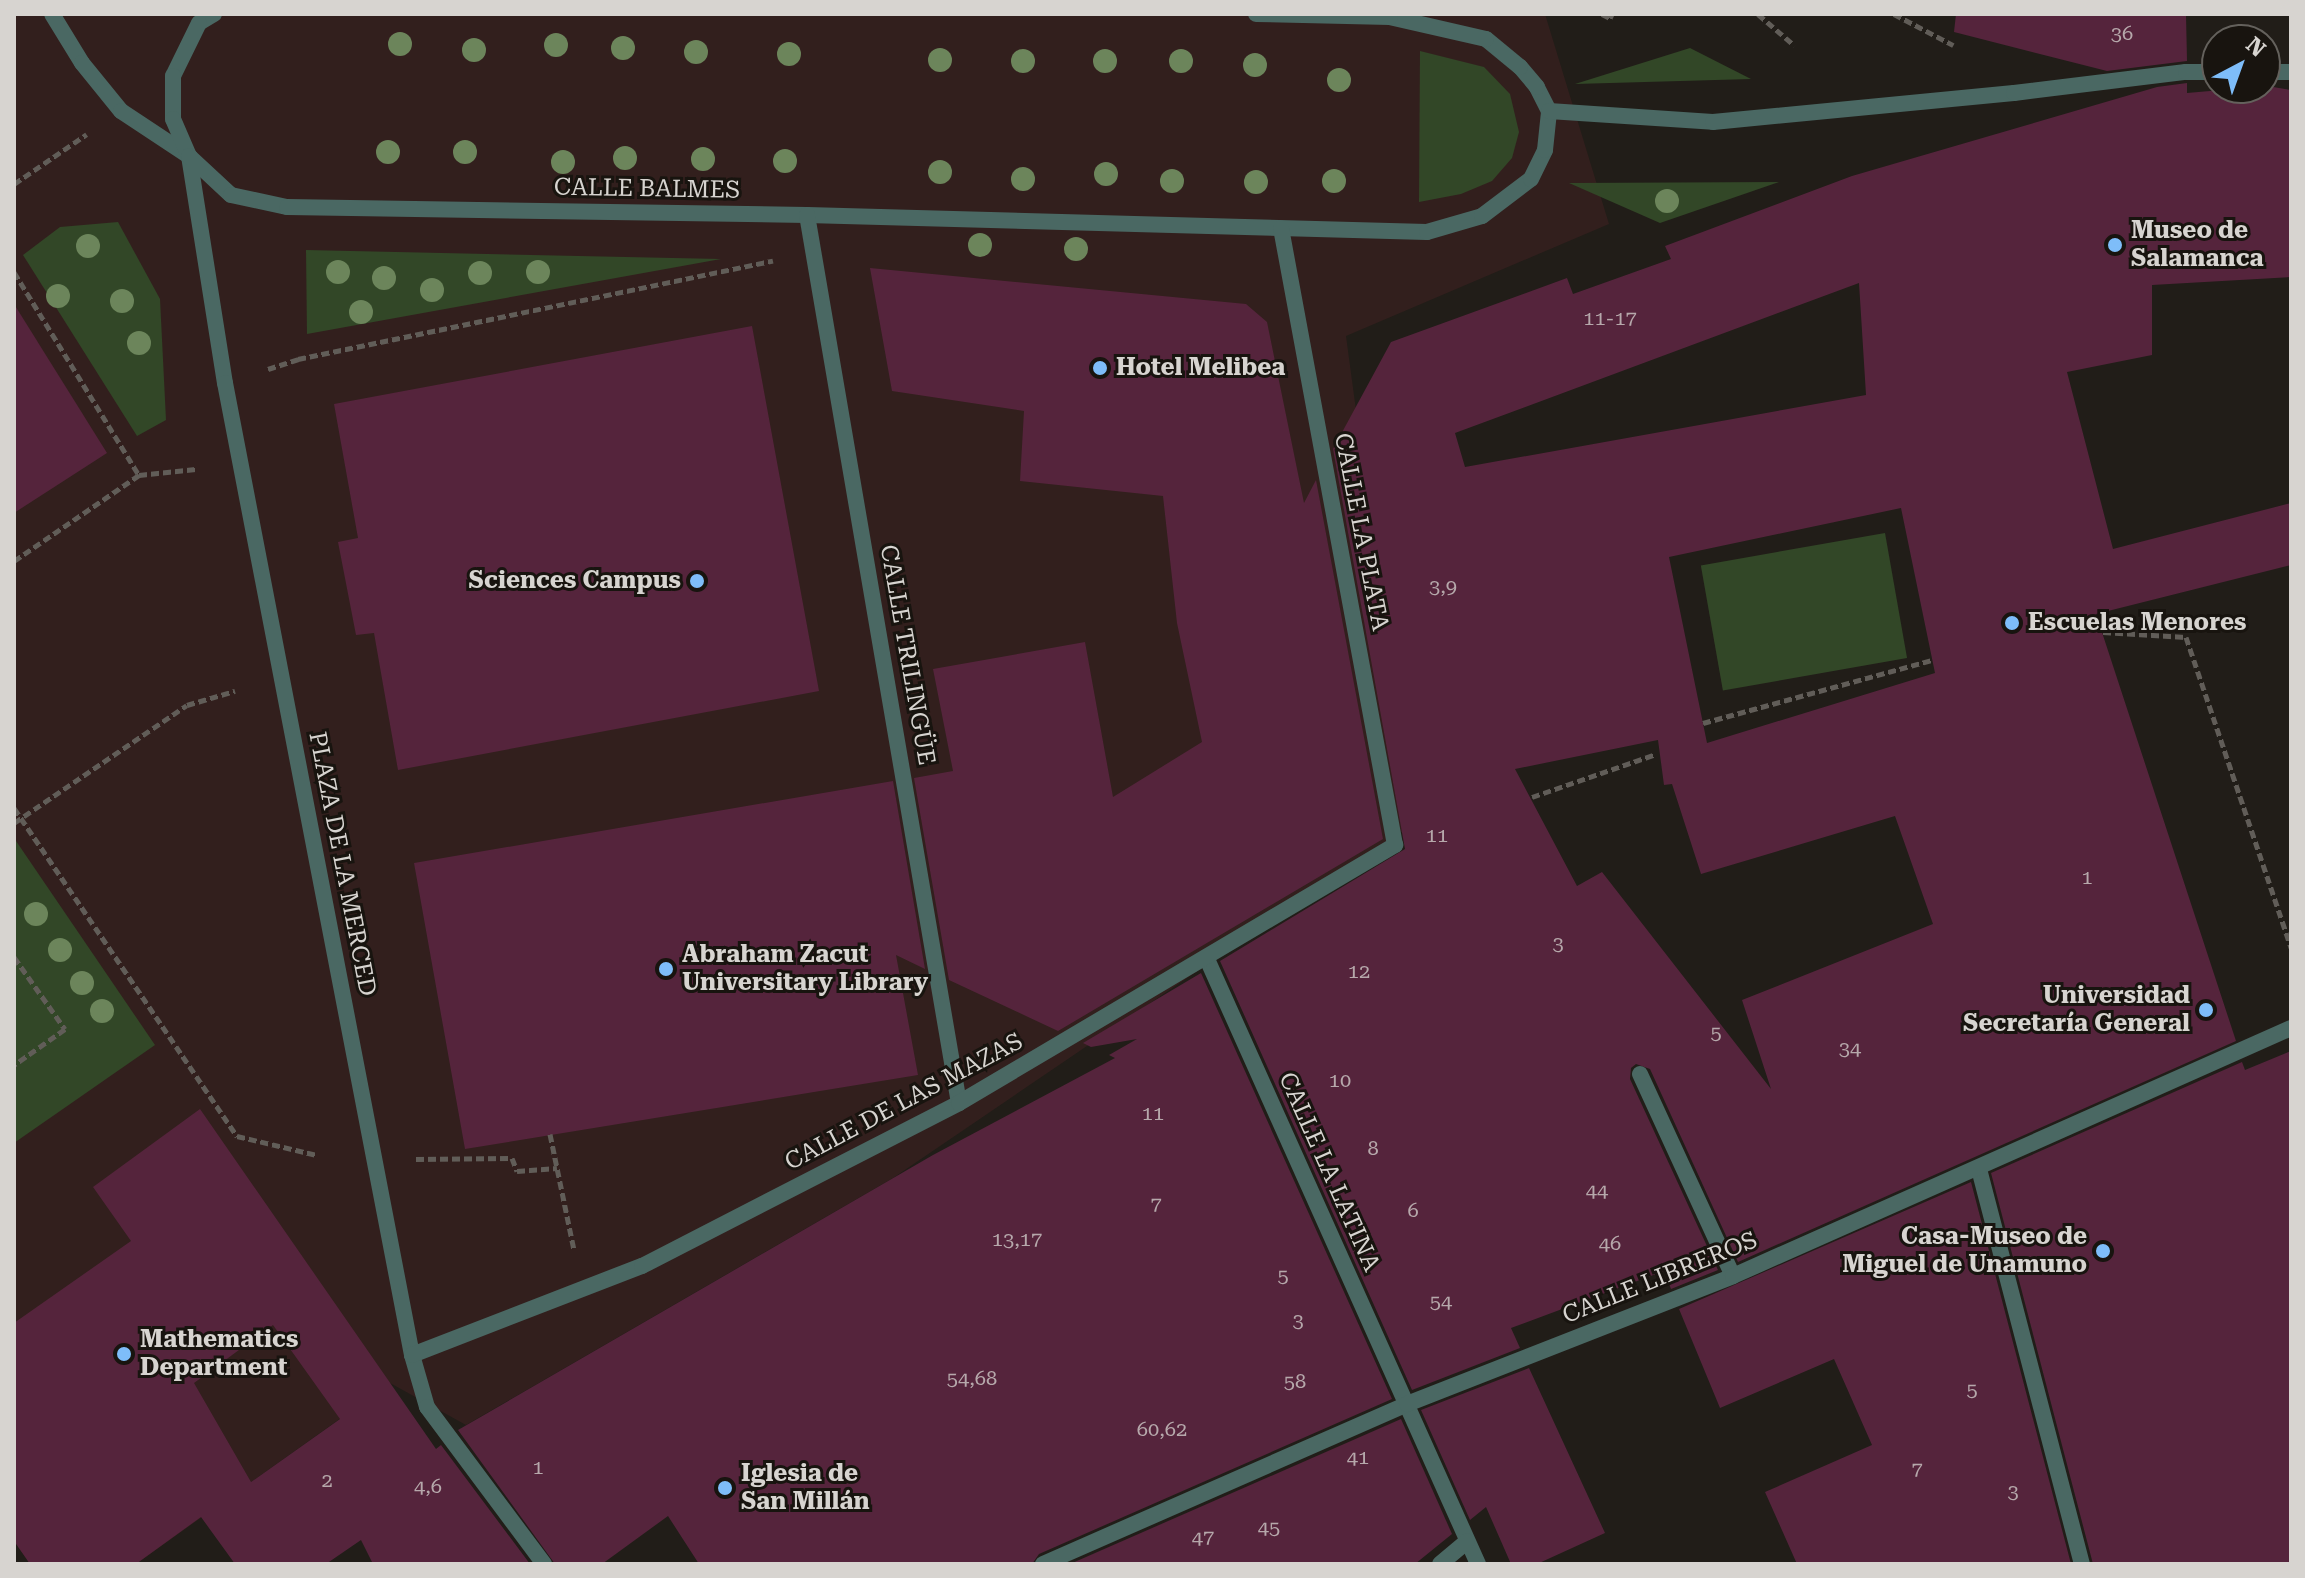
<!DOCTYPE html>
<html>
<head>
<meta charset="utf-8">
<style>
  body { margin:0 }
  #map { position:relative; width:2305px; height:1578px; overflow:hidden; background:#211d18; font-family:"Roboto Serif",serif }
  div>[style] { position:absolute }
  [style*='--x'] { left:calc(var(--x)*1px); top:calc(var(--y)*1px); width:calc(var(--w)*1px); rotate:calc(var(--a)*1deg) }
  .education>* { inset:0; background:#321f1d }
  .green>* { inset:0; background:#324727; transform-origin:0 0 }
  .building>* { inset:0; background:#55243c }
  .path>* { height:5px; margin-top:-2.5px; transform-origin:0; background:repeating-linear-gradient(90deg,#615d58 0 8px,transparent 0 12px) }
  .street>* { height:16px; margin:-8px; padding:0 8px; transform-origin:8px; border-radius:8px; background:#4a6863 }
  .trees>* { width:24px; height:24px; margin:-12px; border-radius:50%; background:#6c855b }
  .dots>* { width:22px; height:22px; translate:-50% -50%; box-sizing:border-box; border:4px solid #18140f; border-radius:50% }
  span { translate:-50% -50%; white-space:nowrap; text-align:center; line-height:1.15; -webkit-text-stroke:6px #18140f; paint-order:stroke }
  .number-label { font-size:20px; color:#b6a8ab }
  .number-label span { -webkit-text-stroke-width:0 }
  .street-label { font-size:24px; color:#d7d4d0 }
  .poi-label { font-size:24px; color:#d7d4d0; font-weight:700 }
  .left { translate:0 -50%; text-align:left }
  .right { translate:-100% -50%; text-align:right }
  .frame { position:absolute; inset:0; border:16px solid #d7d4d0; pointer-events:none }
  .north { position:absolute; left:2201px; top:24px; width:80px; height:80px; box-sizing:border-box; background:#18140f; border:2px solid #64615c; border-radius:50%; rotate:41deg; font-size:22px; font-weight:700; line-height:32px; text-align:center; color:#d7d4d0 }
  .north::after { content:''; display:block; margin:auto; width:28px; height:36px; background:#7ebdf9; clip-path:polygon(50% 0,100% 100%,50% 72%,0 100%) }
</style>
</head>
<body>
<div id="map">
  <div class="education">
    <i style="clip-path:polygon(14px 14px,1545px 14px,1609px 224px,1346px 336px,1412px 825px,893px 1178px,466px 1425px,390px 1383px,136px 1564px,30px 1564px,14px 1541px)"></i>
  </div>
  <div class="green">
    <i style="clip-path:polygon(1690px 48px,1751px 79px,1575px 84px)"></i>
    <i style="clip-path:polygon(1420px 51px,1484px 67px,1510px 94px,1519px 132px,1512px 158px,1492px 181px,1461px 194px,1419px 202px)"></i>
    <i style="clip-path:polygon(1779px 182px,1660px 223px,1569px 183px)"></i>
    <i style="clip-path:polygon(118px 222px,160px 299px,166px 420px,137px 436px,23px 255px,60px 227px)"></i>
    <i style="clip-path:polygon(306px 250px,721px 259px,307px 334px)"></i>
    <i style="left:1885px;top:533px;width:127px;height:187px;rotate:80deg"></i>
    <i style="clip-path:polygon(14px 838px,155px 1045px,14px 1143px)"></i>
  </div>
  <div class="building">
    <i style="clip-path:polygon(1956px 14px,2186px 14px,2187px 61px,2107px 71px,1954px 32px)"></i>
    <i style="clip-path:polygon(evenodd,2187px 83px,2187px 93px,2267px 86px,2291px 90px,2291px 277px,2152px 285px,2152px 355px,2067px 372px,2113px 549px,2291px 503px,2291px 565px,2096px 614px,2236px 1041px,1738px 1262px,1650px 1069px,1636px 1064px,1631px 1068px,1630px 1079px,1718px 1270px,1671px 1289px,1664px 1271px,1511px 1328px,1520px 1348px,1412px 1390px,1220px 961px,1405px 849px,1333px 449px,1391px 342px,1567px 278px,1573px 294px,1671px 259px,1665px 246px,1852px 176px,2157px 87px,2187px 83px,1859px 283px,1866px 395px,1465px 467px,1455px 433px,1859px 283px,2187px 83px,1901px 508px,1935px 673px,1707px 743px,1669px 557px,1901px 508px,2187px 83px,1658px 740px,1664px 785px,1672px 784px,1701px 874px,1895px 816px,1933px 924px,1742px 1000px,1771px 1089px,1602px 872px,1577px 886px,1515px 769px,1658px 740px)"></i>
    <i style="clip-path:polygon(870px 268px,1246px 304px,1267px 322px,1304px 503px,1316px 480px,1383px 839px,1058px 1031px,949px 980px,914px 778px,953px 771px,933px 669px,1085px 642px,1113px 797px,1202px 742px,1177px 623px,1163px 496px,1020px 481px,1024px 411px,892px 391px)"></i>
    <i style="clip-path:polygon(14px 304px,107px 453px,14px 513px)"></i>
    <i style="clip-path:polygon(752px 326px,819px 691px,398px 770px,374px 633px,356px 635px,338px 542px,358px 538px,334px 404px)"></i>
    <i style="clip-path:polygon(893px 781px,925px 969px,896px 955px,918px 1075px,465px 1149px,414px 863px)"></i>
    <i style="clip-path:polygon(1201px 973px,1392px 1399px,1039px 1554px,1032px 1564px,699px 1564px,668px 1516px,602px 1564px,555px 1564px,458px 1430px,933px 1155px,1115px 1058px,1109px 1055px,1137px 1039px,1091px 1047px,1083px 1043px)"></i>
    <i style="clip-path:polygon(2291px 1051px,2291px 1564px,2093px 1564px,1991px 1173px,2242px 1062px,2245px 1070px)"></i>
    <i style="clip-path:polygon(evenodd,200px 1109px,436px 1449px,441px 1445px,530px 1564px,373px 1564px,361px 1540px,326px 1564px,235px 1564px,201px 1517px,136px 1564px,30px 1564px,14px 1541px,14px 1323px,131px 1241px,93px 1187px,200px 1109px,273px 1325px,340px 1419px,251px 1482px,194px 1383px,273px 1325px)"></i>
    <i style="clip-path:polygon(1971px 1182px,2071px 1564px,1797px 1564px,1765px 1492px,1872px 1445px,1834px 1359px,1720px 1408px,1679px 1309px)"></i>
    <i style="clip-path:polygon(1529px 1368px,1605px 1533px,1537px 1564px,1511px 1564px,1486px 1507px,1470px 1520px,1421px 1410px)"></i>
    <i style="clip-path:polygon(1401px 1419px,1452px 1534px,1415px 1564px,1070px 1564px)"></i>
  </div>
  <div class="path">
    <i style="--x:1602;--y:14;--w:9;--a:27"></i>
    <i style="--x:1610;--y:18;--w:4;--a:-63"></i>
    <i style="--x:1758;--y:14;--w:48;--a:40.7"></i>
    <i style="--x:1894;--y:14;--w:67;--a:27.7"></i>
    <i style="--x:14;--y:184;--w:88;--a:-34.4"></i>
    <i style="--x:14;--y:272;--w:238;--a:58.4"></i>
    <i style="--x:139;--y:475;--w:57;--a:-6"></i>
    <i style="--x:268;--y:369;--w:32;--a:-18"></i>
    <i style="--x:298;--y:359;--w:485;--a:-11.7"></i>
    <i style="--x:14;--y:561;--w:152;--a:-34.5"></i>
    <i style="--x:2103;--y:632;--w:83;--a:3.4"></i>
    <i style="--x:2186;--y:637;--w:328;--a:71.3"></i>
    <i style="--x:1703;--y:723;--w:238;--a:-15.4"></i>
    <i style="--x:1532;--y:797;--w:131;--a:-19.1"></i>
    <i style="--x:14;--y:808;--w:397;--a:55.8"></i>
    <i style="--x:237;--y:1136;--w:82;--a:13.4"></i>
    <i style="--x:14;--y:823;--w:209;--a:-34.3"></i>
    <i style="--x:187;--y:705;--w:50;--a:-16.3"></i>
    <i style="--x:14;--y:957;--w:88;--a:54.7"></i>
    <i style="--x:65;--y:1029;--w:62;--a:144.8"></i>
    <i style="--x:550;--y:1134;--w:118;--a:78.3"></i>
    <i style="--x:416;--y:1159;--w:96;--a:-0.6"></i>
    <i style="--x:512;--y:1158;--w:14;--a:69"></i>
    <i style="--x:517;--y:1171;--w:40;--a:-4.3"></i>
  </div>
  <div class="street">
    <i style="--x:52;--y:14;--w:57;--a:58.5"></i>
    <i style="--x:82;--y:63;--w:62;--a:50.9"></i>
    <i style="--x:121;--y:111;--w:82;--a:33.5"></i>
    <i style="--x:189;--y:156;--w:230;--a:81"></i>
    <i style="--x:225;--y:383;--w:990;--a:79.11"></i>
    <i style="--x:412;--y:1355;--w:54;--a:73.9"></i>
    <i style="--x:427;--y:1407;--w:196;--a:53.3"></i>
    <i style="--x:214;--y:14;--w:17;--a:149"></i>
    <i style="--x:199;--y:23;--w:59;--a:116.1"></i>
    <i style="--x:173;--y:76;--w:43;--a:90"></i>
    <i style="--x:173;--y:119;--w:40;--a:66.6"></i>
    <i style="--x:189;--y:156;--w:57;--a:42.9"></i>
    <i style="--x:231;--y:195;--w:57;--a:12.1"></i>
    <i style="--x:287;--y:207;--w:520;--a:0.88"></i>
    <i style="--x:807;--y:215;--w:620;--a:1.57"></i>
    <i style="--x:1427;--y:232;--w:57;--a:-16.2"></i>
    <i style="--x:1482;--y:216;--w:61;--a:-37.1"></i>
    <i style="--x:1531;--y:179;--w:32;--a:-64"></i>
    <i style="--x:1545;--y:150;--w:39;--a:-84"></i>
    <i style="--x:1549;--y:111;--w:27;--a:-117"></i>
    <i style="--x:1537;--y:87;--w:26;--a:-130"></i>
    <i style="--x:1520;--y:67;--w:44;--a:-140.5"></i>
    <i style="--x:1486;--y:39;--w:98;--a:-167.1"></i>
    <i style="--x:1390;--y:17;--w:134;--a:-178.7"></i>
    <i style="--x:2265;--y:72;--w:26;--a:0"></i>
    <i style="--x:1549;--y:111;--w:164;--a:3.8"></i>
    <i style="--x:1713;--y:122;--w:302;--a:-5.5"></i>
    <i style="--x:2014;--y:93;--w:173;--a:-7"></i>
    <i style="--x:2186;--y:72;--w:31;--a:0"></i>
    <i style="--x:807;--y:215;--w:901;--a:80.29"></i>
    <i style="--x:1207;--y:959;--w:663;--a:65.87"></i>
    <i style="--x:1640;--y:1074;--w:222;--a:65.3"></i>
    <i style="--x:1979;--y:1169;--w:408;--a:75.4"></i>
    <i style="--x:412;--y:1355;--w:247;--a:-21.2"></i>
    <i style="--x:642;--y:1266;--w:356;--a:-27.2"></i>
    <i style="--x:959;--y:1103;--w:507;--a:-30.61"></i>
    <i style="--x:1395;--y:845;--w:627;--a:-100.47"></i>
    <i style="--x:1043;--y:1564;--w:398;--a:-23.7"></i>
    <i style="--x:1407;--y:1404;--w:350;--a:-21.4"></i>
    <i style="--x:1733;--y:1276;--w:611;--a:-23.96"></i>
    <i style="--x:1440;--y:1564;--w:35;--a:-40"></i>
  </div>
  <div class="trees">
    <i style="left:400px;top:44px"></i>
    <i style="left:556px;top:45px"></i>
    <i style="left:623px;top:48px"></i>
    <i style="left:474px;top:50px"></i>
    <i style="left:696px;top:52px"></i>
    <i style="left:789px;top:54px"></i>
    <i style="left:940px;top:60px"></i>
    <i style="left:1023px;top:61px"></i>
    <i style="left:1105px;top:61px"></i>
    <i style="left:1181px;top:61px"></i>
    <i style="left:1255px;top:65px"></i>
    <i style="left:1339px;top:80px"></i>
    <i style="left:388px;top:152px"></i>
    <i style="left:465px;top:152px"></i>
    <i style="left:625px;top:158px"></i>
    <i style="left:703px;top:159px"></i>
    <i style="left:785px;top:161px"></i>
    <i style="left:563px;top:162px"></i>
    <i style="left:940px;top:172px"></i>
    <i style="left:1106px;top:174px"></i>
    <i style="left:1023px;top:179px"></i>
    <i style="left:1172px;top:181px"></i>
    <i style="left:1334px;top:181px"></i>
    <i style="left:1256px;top:182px"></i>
    <i style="left:1667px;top:201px"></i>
    <i style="left:980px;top:245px"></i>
    <i style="left:88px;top:246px"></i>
    <i style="left:1076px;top:249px"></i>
    <i style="left:338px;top:272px"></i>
    <i style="left:538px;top:272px"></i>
    <i style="left:480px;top:273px"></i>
    <i style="left:384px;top:278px"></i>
    <i style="left:432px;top:290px"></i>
    <i style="left:58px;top:296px"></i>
    <i style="left:122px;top:301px"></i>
    <i style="left:361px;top:312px"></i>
    <i style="left:139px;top:343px"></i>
    <i style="left:36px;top:914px"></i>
    <i style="left:60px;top:950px"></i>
    <i style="left:82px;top:983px"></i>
    <i style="left:102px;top:1011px"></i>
  </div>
  <div class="dots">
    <i style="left:2115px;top:245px;background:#7ebdf9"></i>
    <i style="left:1100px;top:368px;background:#7ebdf9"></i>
    <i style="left:697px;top:581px;background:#7ebdf9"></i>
    <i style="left:2012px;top:623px;background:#7ebdf9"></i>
    <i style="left:666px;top:969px;background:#7ebdf9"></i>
    <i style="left:2206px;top:1010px;background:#7ebdf9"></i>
    <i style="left:2103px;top:1251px;background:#7ebdf9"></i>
    <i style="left:124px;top:1354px;background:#7ebdf9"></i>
    <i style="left:725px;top:1488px;background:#7ebdf9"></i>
  </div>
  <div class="number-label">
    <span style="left:2122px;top:33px">36</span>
    <span style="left:1610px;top:318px">11-17</span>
    <span style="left:1443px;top:586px">3,9</span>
    <span style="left:1437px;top:835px">11</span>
    <span style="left:2087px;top:877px">1</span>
    <span style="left:1558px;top:943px">3</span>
    <span style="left:1359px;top:971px">12</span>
    <span style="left:1716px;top:1032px">5</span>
    <span style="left:1850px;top:1048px">34</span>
    <span style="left:1340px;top:1080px">10</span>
    <span style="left:1153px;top:1113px">11</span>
    <span style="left:1373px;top:1148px">8</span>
    <span style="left:1597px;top:1190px">44</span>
    <span style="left:1156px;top:1204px">7</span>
    <span style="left:1413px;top:1210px">6</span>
    <span style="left:1017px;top:1239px">13,17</span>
    <span style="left:1610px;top:1243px">46</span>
    <span style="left:1283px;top:1275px">5</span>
    <span style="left:1441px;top:1301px">54</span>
    <span style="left:1298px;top:1320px">3</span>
    <span style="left:972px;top:1378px">54,68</span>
    <span style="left:1295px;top:1381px">58</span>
    <span style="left:1972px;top:1389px">5</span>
    <span style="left:1162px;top:1429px">60,62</span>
    <span style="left:1358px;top:1457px">41</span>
    <span style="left:538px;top:1467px">1</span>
    <span style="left:1917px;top:1469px">7</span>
    <span style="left:327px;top:1480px">2</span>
    <span style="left:428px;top:1486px">4,6</span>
    <span style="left:2013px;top:1491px">3</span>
    <span style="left:1269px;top:1527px">45</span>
    <span style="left:1203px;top:1537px">47</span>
  </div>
  <div class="street-label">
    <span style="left:647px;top:189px;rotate:1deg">CALLE BALMES</span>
    <span style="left:1361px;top:532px;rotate:79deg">CALLE LA PLATA</span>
    <span style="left:907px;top:655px;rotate:80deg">CALLE TRILINGÜE</span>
    <span style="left:342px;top:864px;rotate:79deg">PLAZA DE LA MERCED</span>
    <span style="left:904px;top:1102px;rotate:-28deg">CALLE DE LAS MAZAS</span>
    <span style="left:1329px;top:1172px;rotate:66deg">CALLE LA LATINA</span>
    <span style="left:1660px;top:1278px;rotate:-22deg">CALLE LIBREROS</span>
  </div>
  <div class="poi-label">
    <span class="left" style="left:2131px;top:245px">Museo de<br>Salamanca</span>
    <span class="left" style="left:1116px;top:368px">Hotel Melibea</span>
    <span class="right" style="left:681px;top:581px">Sciences Campus</span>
    <span class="left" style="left:2028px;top:623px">Escuelas Menores</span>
    <span class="left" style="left:682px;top:969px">Abraham Zacut<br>Universitary Library</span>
    <span class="right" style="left:2190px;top:1010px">Universidad<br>Secretaría General</span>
    <span class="right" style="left:2087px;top:1251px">Casa-Museo de<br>Miguel de Unamuno</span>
    <span class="left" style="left:140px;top:1354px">Mathematics<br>Department</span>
    <span class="left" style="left:741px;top:1488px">Iglesia de<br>San Millán</span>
  </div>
  <div class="frame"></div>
  <div class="north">N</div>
</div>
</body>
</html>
